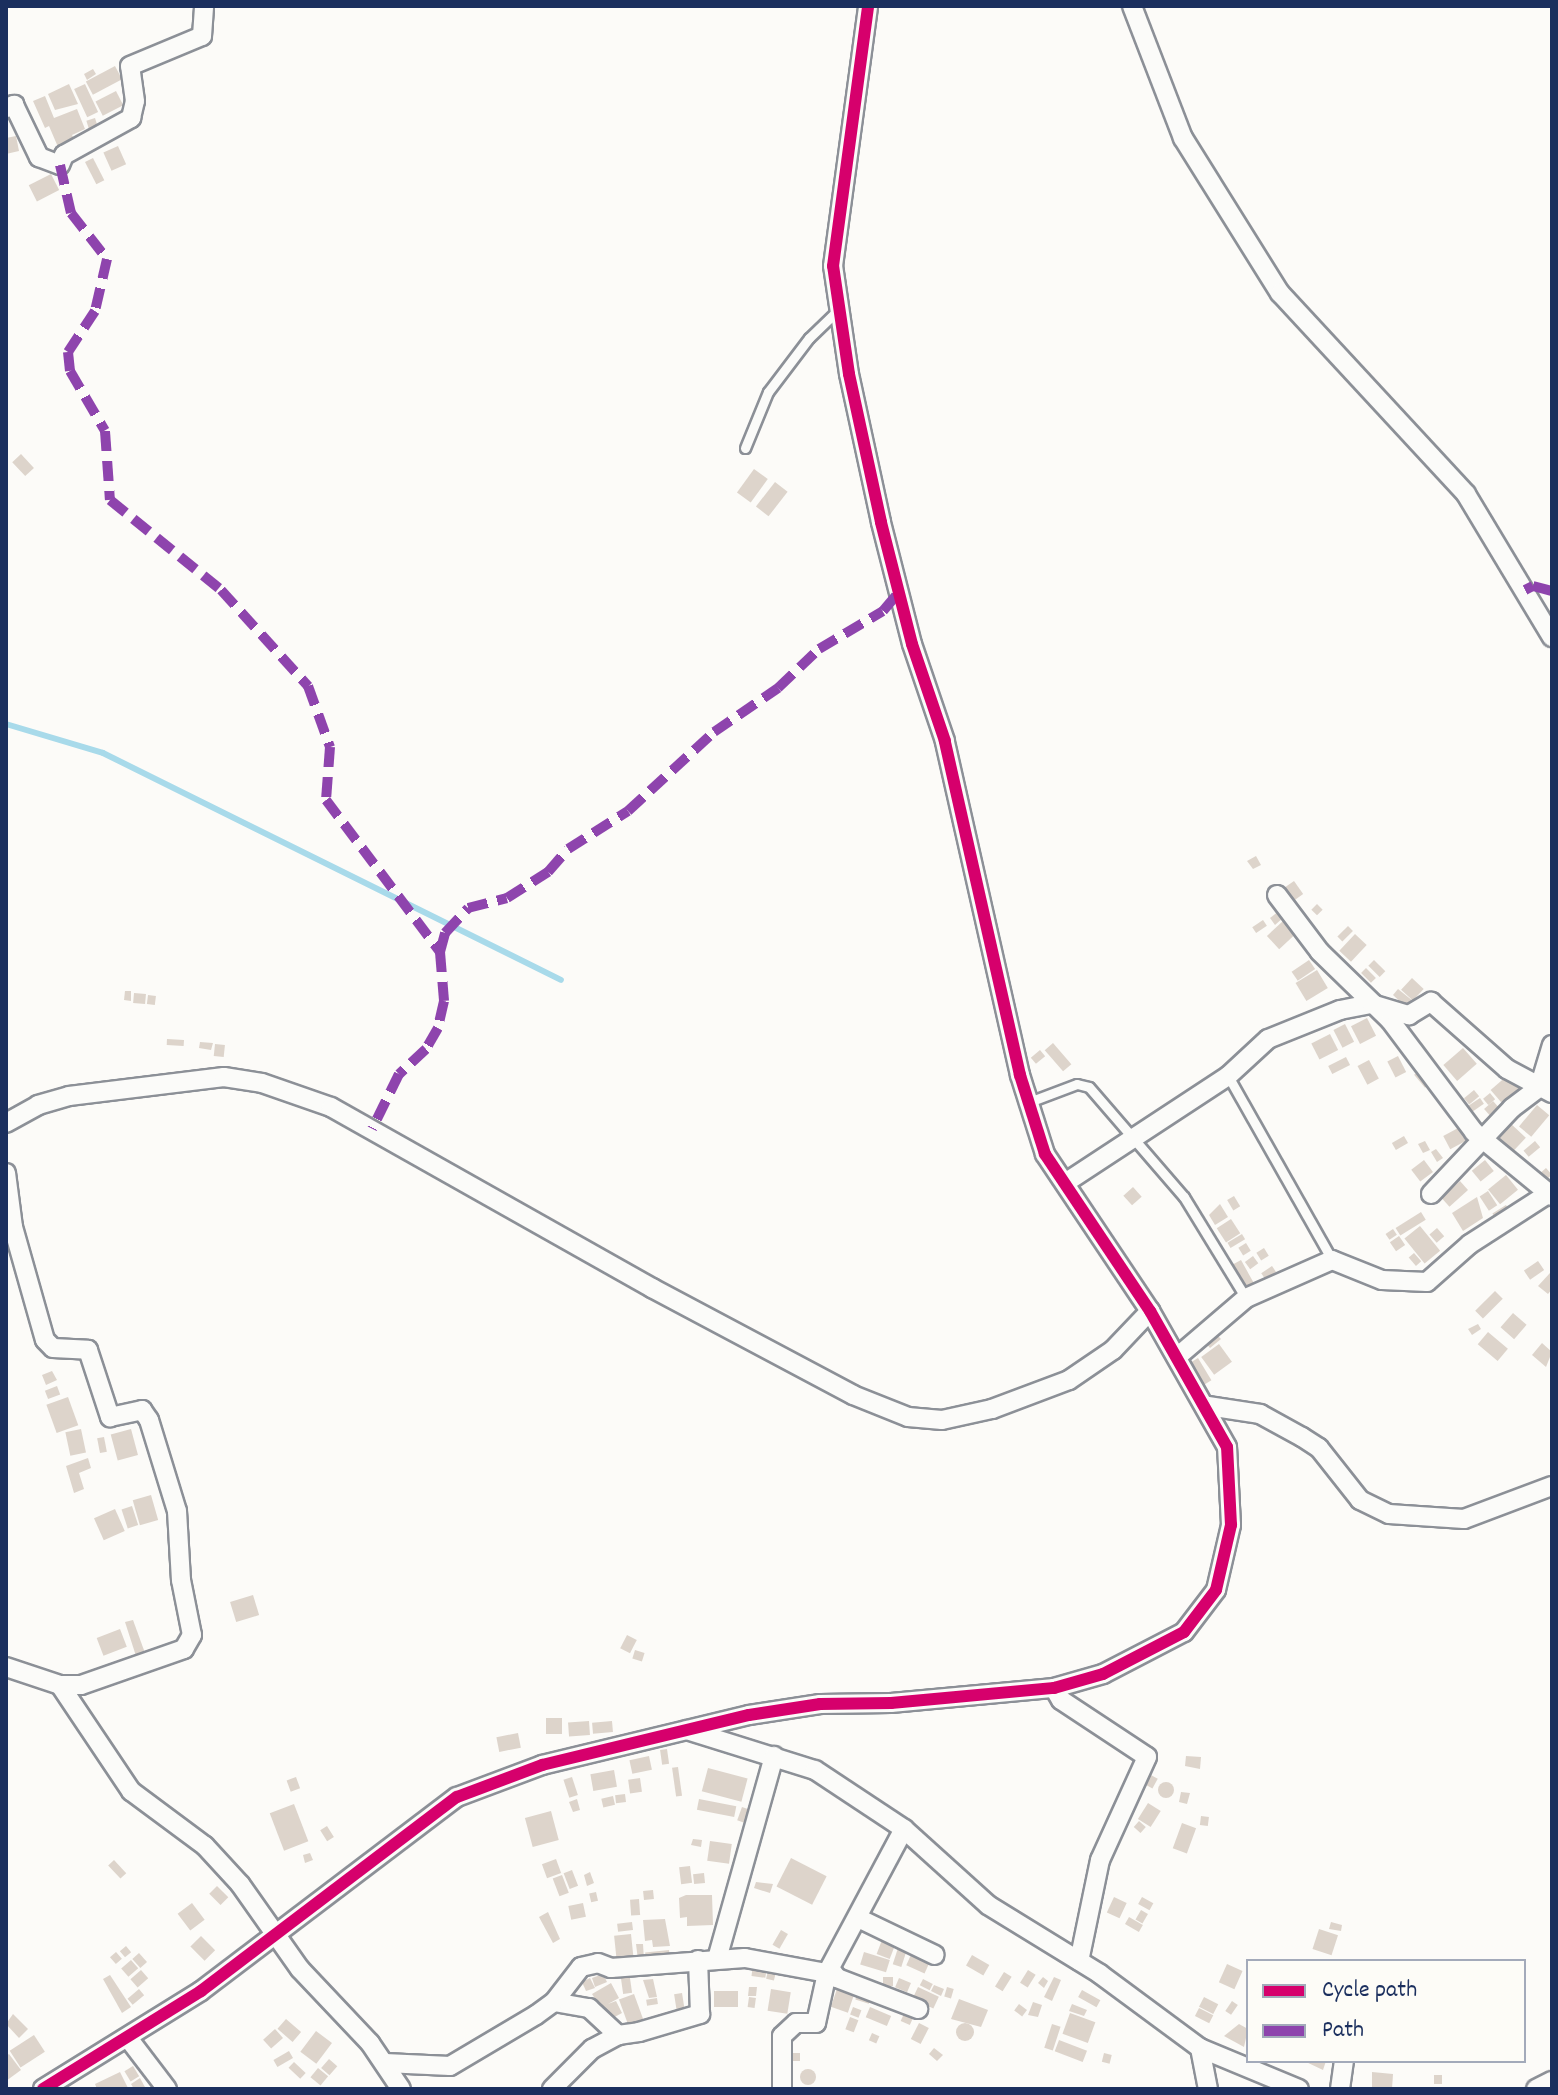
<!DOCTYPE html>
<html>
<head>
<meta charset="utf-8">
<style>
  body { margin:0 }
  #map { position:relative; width:1558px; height:2095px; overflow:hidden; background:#fcfbf8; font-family:Dekko,sans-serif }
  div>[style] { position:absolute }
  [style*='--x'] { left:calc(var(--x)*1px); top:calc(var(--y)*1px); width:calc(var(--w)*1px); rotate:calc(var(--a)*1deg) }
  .stream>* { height:6px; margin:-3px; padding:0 3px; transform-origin:3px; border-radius:3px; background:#a8daea }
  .building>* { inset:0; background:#ddd4cb; transform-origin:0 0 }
  .round { border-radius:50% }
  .roads { filter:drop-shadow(2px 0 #8c9097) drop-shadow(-2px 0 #8c9097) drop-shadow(0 2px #8c9097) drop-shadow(0 -2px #8c9097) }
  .service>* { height:9px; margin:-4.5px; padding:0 4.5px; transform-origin:4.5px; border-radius:4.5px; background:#fbfbf9 }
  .minor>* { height:18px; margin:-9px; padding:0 9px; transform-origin:9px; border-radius:9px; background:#fbfbf9 }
  .quiet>* { height:10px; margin-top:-5px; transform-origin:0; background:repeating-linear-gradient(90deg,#8e44ad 0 20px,transparent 0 30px) }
  .cycleway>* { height:12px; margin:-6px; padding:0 6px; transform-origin:6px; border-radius:6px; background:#d6006c }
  span { translate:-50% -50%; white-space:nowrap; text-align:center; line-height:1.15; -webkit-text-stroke:6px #fdfcf7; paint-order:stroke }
  .frame { position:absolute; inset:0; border:8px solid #1b2f5e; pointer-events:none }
  .legend { position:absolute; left:1246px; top:1959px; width:280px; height:104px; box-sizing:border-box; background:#fdfcf7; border:2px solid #a3aaba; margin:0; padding:10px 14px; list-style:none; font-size:24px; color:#1b2f5e }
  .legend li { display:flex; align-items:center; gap:16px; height:40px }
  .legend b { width:40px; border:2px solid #a3aaba }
</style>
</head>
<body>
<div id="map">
  <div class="stream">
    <i style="--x:6;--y:724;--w:101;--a:16.6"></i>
    <i style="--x:103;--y:753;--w:511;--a:26.36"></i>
  </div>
  <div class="building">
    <i style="left:115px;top:66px;width:15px;height:33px;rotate:62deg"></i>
    <i style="clip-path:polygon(93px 69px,96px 74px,87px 80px,84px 74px)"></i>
    <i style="clip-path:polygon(69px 84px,78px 104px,55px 110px,48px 94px)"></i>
    <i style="left:85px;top:84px;width:31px;height:12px;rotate:65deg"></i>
    <i style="left:116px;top:91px;width:16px;height:23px;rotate:63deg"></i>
    <i style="clip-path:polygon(45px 96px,54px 118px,77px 109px,85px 129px,72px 135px,76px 143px,58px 147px,49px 126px,45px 128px,33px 101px)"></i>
    <i style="left:95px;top:118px;width:10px;height:9px;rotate:73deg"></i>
    <i style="clip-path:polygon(16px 136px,19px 151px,6px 154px,6px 138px)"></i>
    <i style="left:118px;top:146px;width:20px;height:16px;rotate:66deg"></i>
    <i style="left:93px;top:158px;width:25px;height:9px;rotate:63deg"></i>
    <i style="left:51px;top:174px;width:18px;height:25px;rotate:63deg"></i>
    <i style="left:21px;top:454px;width:19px;height:12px;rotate:47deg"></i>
    <i style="left:754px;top:469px;width:17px;height:29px;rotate:36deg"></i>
    <i style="left:775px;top:482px;width:16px;height:31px;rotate:38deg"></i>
    <i style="clip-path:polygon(1256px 856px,1261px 865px,1253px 869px,1247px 861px)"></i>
    <i style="left:1294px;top:881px;width:16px;height:18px;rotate:55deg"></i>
    <i style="left:1317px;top:904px;width:8px;height:8px;rotate:45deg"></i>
    <i style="clip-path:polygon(1279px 911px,1284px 917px,1275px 925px,1270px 918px)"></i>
    <i style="left:1263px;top:920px;width:7px;height:13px;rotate:56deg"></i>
    <i style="left:1283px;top:921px;width:18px;height:22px;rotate:47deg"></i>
    <i style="left:1348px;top:926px;width:7px;height:15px;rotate:45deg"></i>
    <i style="left:1355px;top:934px;width:16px;height:23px;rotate:43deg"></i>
    <i style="left:1309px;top:960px;width:11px;height:21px;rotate:56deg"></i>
    <i style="left:1374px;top:960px;width:16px;height:8px;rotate:45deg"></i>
    <i style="left:1366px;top:968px;width:14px;height:7px;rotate:45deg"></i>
    <i style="left:1317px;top:970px;width:21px;height:25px;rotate:59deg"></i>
    <i style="left:1412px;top:978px;width:16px;height:16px;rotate:43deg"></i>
    <i style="clip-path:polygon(1398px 989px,1413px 1001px,1407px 1008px,1393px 995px)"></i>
    <i style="clip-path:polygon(125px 991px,131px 991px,131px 1001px,124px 1000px)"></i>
    <i style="left:134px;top:993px;width:12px;height:10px;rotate:5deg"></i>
    <i style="left:148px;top:995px;width:8px;height:9px;rotate:7deg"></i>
    <i style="left:1367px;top:1018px;width:20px;height:18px;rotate:63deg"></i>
    <i style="left:1345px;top:1024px;width:20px;height:13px;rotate:63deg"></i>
    <i style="left:1330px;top:1034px;width:18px;height:21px;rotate:63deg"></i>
    <i style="left:167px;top:1039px;width:17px;height:6px;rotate:3deg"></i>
    <i style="clip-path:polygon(200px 1042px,213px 1043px,211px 1050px,199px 1048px)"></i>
    <i style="left:1053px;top:1043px;width:28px;height:11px;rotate:49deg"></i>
    <i style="left:215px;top:1044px;width:10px;height:12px;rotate:6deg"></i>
    <i style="left:1463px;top:1048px;width:21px;height:26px;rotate:49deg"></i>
    <i style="left:1040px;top:1050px;width:8px;height:12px;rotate:50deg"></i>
    <i style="left:1398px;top:1056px;width:18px;height:12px;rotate:63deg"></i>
    <i style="left:1346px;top:1057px;width:9px;height:20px;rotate:63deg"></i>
    <i style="left:1369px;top:1060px;width:21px;height:13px;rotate:62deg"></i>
    <i style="left:1421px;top:1069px;width:17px;height:9px;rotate:50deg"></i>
    <i style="left:1508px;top:1075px;width:23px;height:23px;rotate:49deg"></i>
    <i style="left:1474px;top:1090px;width:8px;height:13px;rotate:50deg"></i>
    <i style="left:1490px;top:1093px;width:8px;height:9px;rotate:50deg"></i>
    <i style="left:1480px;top:1098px;width:7px;height:14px;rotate:56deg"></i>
    <i style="left:1493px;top:1101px;width:13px;height:12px;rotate:48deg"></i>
    <i style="left:1537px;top:1105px;width:16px;height:28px;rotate:40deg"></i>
    <i style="left:1509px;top:1122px;width:23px;height:22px;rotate:43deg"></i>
    <i style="left:1460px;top:1127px;width:15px;height:19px;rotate:62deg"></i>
    <i style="left:1404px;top:1136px;width:8px;height:14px;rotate:60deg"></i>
    <i style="clip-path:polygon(1425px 1141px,1430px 1150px,1423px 1153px,1418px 1144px)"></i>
    <i style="left:1535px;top:1141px;width:8px;height:15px;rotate:50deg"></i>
    <i style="clip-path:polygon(1436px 1149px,1443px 1158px,1437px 1162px,1431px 1152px)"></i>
    <i style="left:1424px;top:1160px;width:15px;height:16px;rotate:53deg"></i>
    <i style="left:1485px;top:1160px;width:14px;height:17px;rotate:51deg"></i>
    <i style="left:1546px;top:1168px;width:9px;height:13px;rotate:49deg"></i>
    <i style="left:1506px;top:1175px;width:19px;height:23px;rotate:51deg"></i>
    <i style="left:1460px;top:1181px;width:12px;height:25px;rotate:48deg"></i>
    <i style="left:1133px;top:1187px;width:13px;height:13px;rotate:48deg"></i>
    <i style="left:1488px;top:1191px;width:17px;height:10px;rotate:57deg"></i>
    <i style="left:1234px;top:1196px;width:12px;height:8px;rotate:59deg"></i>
    <i style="clip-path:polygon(1477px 1197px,1483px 1218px,1463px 1231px,1452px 1213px)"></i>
    <i style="clip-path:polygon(1220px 1204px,1228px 1217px,1215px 1225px,1209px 1215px)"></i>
    <i style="left:1506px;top:1205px;width:9px;height:16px;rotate:58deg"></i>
    <i style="left:1421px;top:1212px;width:9px;height:30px;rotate:58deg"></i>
    <i style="left:1231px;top:1219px;width:17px;height:17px;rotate:57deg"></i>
    <i style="left:1420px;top:1226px;width:32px;height:20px;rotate:51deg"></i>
    <i style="left:1437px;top:1228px;width:11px;height:10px;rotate:49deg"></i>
    <i style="left:1393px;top:1229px;width:7px;height:9px;rotate:56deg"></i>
    <i style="left:1242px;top:1234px;width:6px;height:17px;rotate:59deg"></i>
    <i style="left:1399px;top:1236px;width:11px;height:11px;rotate:56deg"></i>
    <i style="left:1246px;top:1243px;width:9px;height:9px;rotate:58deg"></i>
    <i style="left:1264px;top:1248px;width:9px;height:9px;rotate:58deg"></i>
    <i style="left:1414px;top:1253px;width:11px;height:7px;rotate:49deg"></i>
    <i style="left:1253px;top:1256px;width:9px;height:10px;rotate:54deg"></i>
    <i style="left:1241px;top:1260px;width:29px;height:10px;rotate:61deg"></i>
    <i style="left:1538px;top:1261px;width:11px;height:17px;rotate:56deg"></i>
    <i style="left:1272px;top:1266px;width:7px;height:13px;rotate:56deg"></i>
    <i style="clip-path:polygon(1550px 1273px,1552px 1289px,1548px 1294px,1538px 1286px)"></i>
    <i style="left:1495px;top:1291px;width:11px;height:28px;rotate:45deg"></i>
    <i style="left:1513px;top:1313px;width:18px;height:19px;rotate:41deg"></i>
    <i style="clip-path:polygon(1478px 1324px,1481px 1329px,1472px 1335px,1468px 1329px)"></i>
    <i style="left:1488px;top:1332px;width:26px;height:16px;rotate:40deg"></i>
    <i style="clip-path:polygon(1217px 1335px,1221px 1339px,1210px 1348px,1206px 1343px)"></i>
    <i style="clip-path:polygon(1542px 1343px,1552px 1352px,1546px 1367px,1532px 1355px)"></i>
    <i style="left:1219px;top:1344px;width:22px;height:22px;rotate:54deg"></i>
    <i style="left:1198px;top:1358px;width:26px;height:9px;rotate:59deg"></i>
    <i style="clip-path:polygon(52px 1371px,57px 1380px,46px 1385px,42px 1375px)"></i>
    <i style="left:57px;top:1386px;width:9px;height:13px;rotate:69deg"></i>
    <i style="left:68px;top:1397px;width:30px;height:23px;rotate:70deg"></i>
    <i style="left:81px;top:1429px;width:24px;height:16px;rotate:78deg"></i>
    <i style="left:131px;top:1429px;width:27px;height:21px;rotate:75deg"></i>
    <i style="left:104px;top:1437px;width:15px;height:7px;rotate:79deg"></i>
    <i style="clip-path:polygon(88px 1458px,91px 1468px,79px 1473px,84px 1489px,74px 1493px,66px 1466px)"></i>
    <i style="left:151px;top:1495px;width:26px;height:19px;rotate:74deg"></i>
    <i style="left:132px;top:1506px;width:20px;height:11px;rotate:72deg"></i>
    <i style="left:115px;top:1509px;width:24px;height:23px;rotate:66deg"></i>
    <i style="left:253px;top:1595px;width:21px;height:24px;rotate:73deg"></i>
    <i style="clip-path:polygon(133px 1620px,145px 1653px,136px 1656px,125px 1622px)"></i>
    <i style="left:120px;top:1629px;width:19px;height:25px;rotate:69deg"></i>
    <i style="left:627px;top:1635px;width:11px;height:15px;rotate:27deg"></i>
    <i style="left:635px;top:1650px;width:10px;height:9px;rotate:17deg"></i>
    <i style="left:546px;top:1718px;width:16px;height:16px"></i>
    <i style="left:589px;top:1721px;width:14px;height:21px;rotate:86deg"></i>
    <i style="left:612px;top:1721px;width:11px;height:20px;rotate:85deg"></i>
    <i style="left:518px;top:1733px;width:15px;height:22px;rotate:79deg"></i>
    <i style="left:667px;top:1749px;width:15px;height:7px;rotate:82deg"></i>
    <i style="left:649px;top:1756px;width:14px;height:20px;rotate:78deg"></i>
    <i style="clip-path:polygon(1186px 1756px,1201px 1757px,1200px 1769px,1185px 1766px)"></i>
    <i style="left:678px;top:1767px;width:29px;height:6px;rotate:82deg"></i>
    <i style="left:708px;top:1768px;width:41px;height:24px;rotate:15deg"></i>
    <i style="left:614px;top:1770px;width:17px;height:24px;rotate:80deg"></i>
    <i style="left:1149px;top:1774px;width:10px;height:11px;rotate:29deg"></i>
    <i style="left:296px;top:1777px;width:12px;height:10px;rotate:70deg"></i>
    <i style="left:572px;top:1777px;width:19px;height:9px;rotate:72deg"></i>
    <i style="left:640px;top:1778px;width:14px;height:12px;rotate:82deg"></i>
    <i class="round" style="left:1158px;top:1782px;width:16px;height:16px"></i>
    <i style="clip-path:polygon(1181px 1792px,1190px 1793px,1187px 1804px,1179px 1802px)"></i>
    <i style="left:625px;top:1794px;width:8px;height:10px;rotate:83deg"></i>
    <i style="left:613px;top:1796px;width:9px;height:12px;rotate:77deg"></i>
    <i style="clip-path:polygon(577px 1799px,580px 1810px,573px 1812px,569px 1802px)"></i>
    <i style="left:699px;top:1799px;width:38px;height:11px;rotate:11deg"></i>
    <i style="left:1148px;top:1803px;width:15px;height:19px;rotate:32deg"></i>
    <i style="left:294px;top:1804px;width:40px;height:26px;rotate:69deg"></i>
    <i style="left:742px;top:1807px;width:12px;height:14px;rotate:20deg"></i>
    <i style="left:551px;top:1811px;width:30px;height:27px;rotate:75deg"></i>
    <i style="left:1201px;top:1816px;width:8px;height:9px;rotate:7deg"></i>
    <i style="left:1139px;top:1821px;width:9px;height:8px;rotate:41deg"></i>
    <i style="left:1182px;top:1823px;width:15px;height:27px;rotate:20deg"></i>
    <i style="left:327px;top:1826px;width:13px;height:8px;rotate:58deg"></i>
    <i style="clip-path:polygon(693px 1839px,702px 1840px,701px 1847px,691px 1845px)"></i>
    <i style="left:710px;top:1841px;width:22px;height:20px;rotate:8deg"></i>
    <i style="clip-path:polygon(310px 1853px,313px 1860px,305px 1863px,303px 1855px)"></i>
    <i style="left:791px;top:1858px;width:40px;height:32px;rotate:27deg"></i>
    <i style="left:556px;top:1859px;width:15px;height:15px;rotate:70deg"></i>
    <i style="left:114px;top:1860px;width:18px;height:8px;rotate:47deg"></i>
    <i style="left:690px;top:1866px;width:17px;height:11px;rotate:83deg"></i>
    <i style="left:572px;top:1870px;width:17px;height:9px;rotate:69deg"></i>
    <i style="clip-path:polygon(590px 1872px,594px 1883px,587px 1886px,584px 1875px)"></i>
    <i style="left:704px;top:1873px;width:10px;height:11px;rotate:84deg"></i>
    <i style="left:562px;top:1875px;width:19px;height:10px;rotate:69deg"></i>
    <i style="clip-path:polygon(756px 1882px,773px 1884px,770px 1893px,754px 1888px)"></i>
    <i style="left:217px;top:1886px;width:16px;height:11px;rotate:45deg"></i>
    <i style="left:653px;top:1890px;width:9px;height:10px;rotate:84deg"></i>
    <i style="left:596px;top:1892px;width:9px;height:7px;rotate:77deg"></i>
    <i style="clip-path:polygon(686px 1895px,712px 1895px,713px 1925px,687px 1926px,687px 1917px,680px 1918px,679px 1898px)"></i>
    <i style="left:1114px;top:1897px;width:14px;height:17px;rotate:25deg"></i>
    <i style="left:1142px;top:1897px;width:13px;height:8px;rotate:29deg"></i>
    <i style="left:639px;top:1899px;width:16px;height:9px;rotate:86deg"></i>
    <i style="left:192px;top:1903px;width:21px;height:18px;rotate:53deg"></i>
    <i style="left:583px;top:1903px;width:14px;height:15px;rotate:78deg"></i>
    <i style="left:1141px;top:1910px;width:8px;height:11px;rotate:30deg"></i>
    <i style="clip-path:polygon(548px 1912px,560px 1939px,553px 1943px,539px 1917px)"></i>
    <i style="left:1129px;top:1917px;width:16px;height:8px;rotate:30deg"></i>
    <i style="clip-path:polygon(665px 1919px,670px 1946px,653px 1947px,652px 1940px,645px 1941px,643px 1920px)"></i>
    <i style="left:632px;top:1922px;width:8px;height:15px;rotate:83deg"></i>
    <i style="clip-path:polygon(1331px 1922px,1342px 1925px,1341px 1931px,1329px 1929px)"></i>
    <i style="left:1319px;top:1929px;width:20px;height:21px;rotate:18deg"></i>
    <i style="left:781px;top:1930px;width:8px;height:17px;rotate:30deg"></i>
    <i style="left:631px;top:1934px;width:27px;height:17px;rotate:84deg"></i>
    <i style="left:201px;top:1936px;width:20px;height:15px;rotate:45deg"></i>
    <i style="left:882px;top:1940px;width:14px;height:15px;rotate:21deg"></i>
    <i style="clip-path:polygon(636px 1944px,643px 1944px,644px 1960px,638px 1960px)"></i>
    <i style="left:126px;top:1946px;width:8px;height:8px;rotate:50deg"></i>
    <i style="left:898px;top:1948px;width:9px;height:17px;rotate:18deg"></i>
    <i style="left:914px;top:1948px;width:20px;height:19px;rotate:24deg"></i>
    <i style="left:669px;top:1950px;width:9px;height:24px;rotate:84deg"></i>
    <i style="left:116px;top:1952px;width:9px;height:8px;rotate:49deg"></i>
    <i style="left:864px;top:1952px;width:27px;height:13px;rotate:17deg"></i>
    <i style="left:139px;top:1953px;width:12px;height:9px;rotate:48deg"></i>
    <i style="left:972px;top:1955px;width:20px;height:12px;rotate:30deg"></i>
    <i style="left:131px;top:1960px;width:11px;height:13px;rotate:49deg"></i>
    <i style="left:1227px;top:1964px;width:17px;height:20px;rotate:24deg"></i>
    <i style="left:753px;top:1965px;width:14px;height:11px;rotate:8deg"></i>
    <i style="left:769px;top:1967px;width:8px;height:12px;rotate:14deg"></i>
    <i style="left:141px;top:1970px;width:11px;height:14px;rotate:49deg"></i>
    <i style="left:1028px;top:1970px;width:9px;height:15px;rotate:32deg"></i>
    <i style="left:629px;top:1971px;width:22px;height:9px;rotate:82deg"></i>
    <i style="left:1004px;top:1972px;width:9px;height:17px;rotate:32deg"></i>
    <i style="clip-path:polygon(603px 1974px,607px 1982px,595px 1987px,592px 1978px)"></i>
    <i style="clip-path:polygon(110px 1975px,131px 2007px,122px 2013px,103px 1979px)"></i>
    <i style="left:883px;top:1977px;width:10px;height:9px"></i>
    <i style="clip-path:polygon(1043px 1977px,1048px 1981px,1044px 1988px,1038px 1983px)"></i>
    <i style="clip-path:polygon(1054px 1977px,1061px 1980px,1052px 2001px,1044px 1997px)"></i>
    <i style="clip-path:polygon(590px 1978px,595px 1988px,586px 1991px,582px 1982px)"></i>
    <i style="left:899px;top:1978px;width:13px;height:10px;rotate:23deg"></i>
    <i style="clip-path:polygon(653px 1979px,657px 1997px,649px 1998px,643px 1980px)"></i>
    <i style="left:923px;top:1979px;width:11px;height:7px;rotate:27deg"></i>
    <i style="clip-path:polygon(611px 1983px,619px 1998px,608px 2004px,616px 2001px,622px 2013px,609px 2020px,592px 1994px)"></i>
    <i style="clip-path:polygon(934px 1985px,944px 1989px,941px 1996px,931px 1991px)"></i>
    <i style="left:838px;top:1986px;width:18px;height:22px;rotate:19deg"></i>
    <i style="clip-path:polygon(749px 1987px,757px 1987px,756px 1996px,748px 1996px)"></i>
    <i style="left:918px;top:1987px;width:23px;height:13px;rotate:25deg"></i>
    <i style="left:947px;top:1987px;width:7px;height:10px;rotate:16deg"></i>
    <i style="left:139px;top:1989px;width:8px;height:15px;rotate:50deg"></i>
    <i style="left:771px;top:1989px;width:20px;height:22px;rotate:9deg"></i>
    <i style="left:1082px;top:1990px;width:21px;height:8px;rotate:29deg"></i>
    <i style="left:714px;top:1991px;width:24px;height:16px"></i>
    <i style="left:858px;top:1991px;width:14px;height:9px;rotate:17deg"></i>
    <i style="left:682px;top:1993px;width:20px;height:8px;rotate:81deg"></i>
    <i style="left:634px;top:1994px;width:29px;height:16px;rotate:70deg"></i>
    <i style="left:749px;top:1997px;width:7px;height:10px;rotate:8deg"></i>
    <i style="left:1204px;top:1997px;width:16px;height:11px;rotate:27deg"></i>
    <i style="left:657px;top:1998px;width:6px;height:11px;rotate:81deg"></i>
    <i style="clip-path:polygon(959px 1999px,988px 2010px,981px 2027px,951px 2019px)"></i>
    <i style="left:1232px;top:2001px;width:7px;height:12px;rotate:34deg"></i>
    <i style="clip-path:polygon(1033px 2002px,1042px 2005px,1038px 2017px,1028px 2015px)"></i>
    <i style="left:1019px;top:2004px;width:10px;height:8px;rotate:37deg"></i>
    <i style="clip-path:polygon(1072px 2004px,1087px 2010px,1084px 2016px,1069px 2011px)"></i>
    <i style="left:853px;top:2007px;width:9px;height:8px;rotate:21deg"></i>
    <i style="left:870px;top:2007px;width:23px;height:11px;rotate:23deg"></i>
    <i style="left:1199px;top:2008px;width:16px;height:9px;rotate:27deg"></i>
    <i style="left:906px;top:2009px;width:10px;height:13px;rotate:24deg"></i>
    <i style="left:1070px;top:2013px;width:27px;height:22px;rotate:20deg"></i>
    <i style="clip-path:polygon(13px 2014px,28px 2029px,19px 2038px,6px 2024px)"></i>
    <i style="left:850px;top:2017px;width:9px;height:13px;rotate:21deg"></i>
    <i style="left:286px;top:2019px;width:20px;height:13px;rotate:41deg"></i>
    <i style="left:919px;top:2023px;width:11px;height:18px;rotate:27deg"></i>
    <i class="round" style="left:956px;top:2023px;width:18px;height:18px"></i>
    <i style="left:1052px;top:2024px;width:9px;height:25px;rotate:18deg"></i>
    <i style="clip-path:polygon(1239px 2024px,1248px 2029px,1244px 2047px,1224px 2036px)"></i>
    <i style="left:275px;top:2029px;width:12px;height:16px;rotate:48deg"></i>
    <i style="left:316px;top:2031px;width:20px;height:26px;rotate:37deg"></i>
    <i style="left:872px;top:2033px;width:8px;height:8px;rotate:23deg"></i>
    <i style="left:34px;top:2035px;width:20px;height:29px;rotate:57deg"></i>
    <i style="left:1059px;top:2040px;width:30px;height:12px;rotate:21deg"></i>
    <i style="clip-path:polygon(934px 2048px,943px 2055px,937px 2061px,929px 2054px)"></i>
    <i style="left:289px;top:2051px;width:8px;height:18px;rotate:60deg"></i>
    <i style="left:792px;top:2053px;width:8px;height:8px"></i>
    <i style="left:1104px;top:2053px;width:8px;height:9px;rotate:14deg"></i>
    <i style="clip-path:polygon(9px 2054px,21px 2070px,6px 2081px,6px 2056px)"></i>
    <i style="left:329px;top:2059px;width:11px;height:12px;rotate:41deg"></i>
    <i style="clip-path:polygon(1304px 2061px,1326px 2061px,1323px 2070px)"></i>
    <i style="left:294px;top:2062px;width:16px;height:8px;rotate:43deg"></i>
    <i style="left:133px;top:2066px;width:12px;height:10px;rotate:59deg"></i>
    <i style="left:318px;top:2068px;width:13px;height:12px;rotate:39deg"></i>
    <i class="round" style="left:800px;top:2069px;width:16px;height:16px"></i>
    <i style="clip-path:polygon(120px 2072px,128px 2088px,97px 2089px,95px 2084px)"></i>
    <i style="clip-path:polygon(1372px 2072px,1393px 2074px,1392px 2089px,1372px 2089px)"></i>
    <i style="left:1434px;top:2075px;width:8px;height:9px"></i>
    <i style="clip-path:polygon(140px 2078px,146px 2089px,134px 2089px,131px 2084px)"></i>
  </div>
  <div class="roads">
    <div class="service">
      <i style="--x:745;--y:448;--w:61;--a:-67.7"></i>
      <i style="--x:768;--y:392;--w:68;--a:-52.8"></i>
      <i style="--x:809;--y:338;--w:40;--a:-44"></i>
      <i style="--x:1228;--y:1076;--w:211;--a:60.5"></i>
      <i style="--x:1029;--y:1102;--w:51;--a:-20.6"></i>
      <i style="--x:1077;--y:1084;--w:12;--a:14"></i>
      <i style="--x:1089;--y:1087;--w:145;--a:49.2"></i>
      <i style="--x:1184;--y:1197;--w:119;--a:58.5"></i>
    </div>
    <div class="minor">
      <i style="--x:1132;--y:6;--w:142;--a:68.9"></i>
      <i style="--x:1183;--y:138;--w:183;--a:58"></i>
      <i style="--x:1280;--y:293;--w:274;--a:47.2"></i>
      <i style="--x:1466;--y:494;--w:167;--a:59"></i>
      <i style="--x:6;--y:108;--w:9;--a:-21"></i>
      <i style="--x:14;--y:105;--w:58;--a:64.3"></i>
      <i style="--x:39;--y:157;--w:22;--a:21"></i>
      <i style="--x:60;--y:165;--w:11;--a:-68"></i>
      <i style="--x:64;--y:155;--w:77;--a:-28.9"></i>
      <i style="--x:131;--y:118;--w:17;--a:-77"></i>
      <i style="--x:135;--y:101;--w:35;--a:-98"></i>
      <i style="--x:130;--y:66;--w:78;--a:-22.6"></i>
      <i style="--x:202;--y:36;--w:30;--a:-86"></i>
      <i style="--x:1277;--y:895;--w:71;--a:53"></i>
      <i style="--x:1320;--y:952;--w:98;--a:44.2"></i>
      <i style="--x:1390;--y:1020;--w:140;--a:53.1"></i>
      <i style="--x:1474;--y:1132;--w:101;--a:39.4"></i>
      <i style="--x:6;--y:1123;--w:37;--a:-29"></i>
      <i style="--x:38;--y:1105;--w:32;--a:-16"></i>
      <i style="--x:69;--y:1096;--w:156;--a:-7"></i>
      <i style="--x:224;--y:1077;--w:38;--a:9"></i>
      <i style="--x:262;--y:1083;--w:73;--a:19.2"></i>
      <i style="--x:331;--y:1107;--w:369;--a:29.4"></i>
      <i style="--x:652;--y:1288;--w:228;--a:28"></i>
      <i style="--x:853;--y:1395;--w:59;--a:21.8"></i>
      <i style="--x:908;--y:1417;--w:34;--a:5"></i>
      <i style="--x:942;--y:1420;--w:51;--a:-12.4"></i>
      <i style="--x:992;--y:1409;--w:82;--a:-20.6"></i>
      <i style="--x:1069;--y:1380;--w:53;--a:-34.3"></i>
      <i style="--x:1113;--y:1350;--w:54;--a:-46.5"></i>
      <i style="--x:6;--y:1173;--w:54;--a:82.6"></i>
      <i style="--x:13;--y:1227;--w:117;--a:74.2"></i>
      <i style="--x:45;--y:1340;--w:11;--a:45"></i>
      <i style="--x:53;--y:1348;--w:35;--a:3"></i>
      <i style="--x:88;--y:1350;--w:71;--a:71.8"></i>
      <i style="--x:110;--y:1417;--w:33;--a:-12"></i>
      <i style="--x:142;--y:1410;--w:12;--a:55"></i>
      <i style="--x:149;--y:1420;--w:95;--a:72.9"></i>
      <i style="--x:177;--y:1511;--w:69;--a:86.7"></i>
      <i style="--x:181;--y:1580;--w:56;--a:78.7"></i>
      <i style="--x:192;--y:1635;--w:16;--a:120"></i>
      <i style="--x:184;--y:1649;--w:109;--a:160.7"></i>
      <i style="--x:81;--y:1685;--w:21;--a:180"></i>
      <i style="--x:1065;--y:1183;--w:195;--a:-33.3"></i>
      <i style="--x:1228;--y:1076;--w:54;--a:-42.8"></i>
      <i style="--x:1268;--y:1039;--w:78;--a:-21.9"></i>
      <i style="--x:1340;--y:1010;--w:33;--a:-11"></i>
      <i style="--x:1372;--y:1004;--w:39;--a:17"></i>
      <i style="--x:1409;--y:1015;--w:26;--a:-31"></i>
      <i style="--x:1431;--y:1002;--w:101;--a:41.4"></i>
      <i style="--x:1507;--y:1069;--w:51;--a:28.1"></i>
      <i style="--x:1431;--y:1194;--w:118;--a:-46.7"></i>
      <i style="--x:1512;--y:1108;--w:34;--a:-37"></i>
      <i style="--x:1539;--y:1088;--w:45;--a:-73.2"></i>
      <i style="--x:1177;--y:1357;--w:91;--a:-40.5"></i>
      <i style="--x:1246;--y:1298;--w:94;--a:-23.8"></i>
      <i style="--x:1332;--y:1260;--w:54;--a:21.8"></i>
      <i style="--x:1382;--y:1280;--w:45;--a:2.5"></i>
      <i style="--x:1427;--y:1282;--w:57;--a:-41.5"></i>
      <i style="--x:1470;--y:1244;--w:94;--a:-32.8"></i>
      <i style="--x:1208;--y:1406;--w:53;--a:8.7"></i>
      <i style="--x:1260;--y:1414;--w:48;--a:28.7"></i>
      <i style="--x:1302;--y:1437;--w:20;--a:33"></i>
      <i style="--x:1319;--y:1448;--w:66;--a:51.7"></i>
      <i style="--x:1360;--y:1500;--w:32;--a:26"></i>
      <i style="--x:1389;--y:1514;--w:75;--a:3.8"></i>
      <i style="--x:1464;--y:1519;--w:94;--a:-20.6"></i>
      <i style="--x:6;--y:1667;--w:57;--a:18.4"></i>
      <i style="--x:60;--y:1685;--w:128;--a:56.2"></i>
      <i style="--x:131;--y:1791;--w:92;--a:36.6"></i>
      <i style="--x:205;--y:1846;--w:52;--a:47.4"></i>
      <i style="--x:240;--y:1884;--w:104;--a:54.8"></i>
      <i style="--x:300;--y:1969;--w:102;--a:46.6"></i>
      <i style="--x:370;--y:2043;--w:55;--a:56"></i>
      <i style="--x:1054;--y:1688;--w:14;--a:60"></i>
      <i style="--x:1061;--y:1700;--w:103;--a:33.5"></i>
      <i style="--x:1147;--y:1757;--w:113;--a:114.5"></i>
      <i style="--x:1100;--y:1860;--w:103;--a:101.7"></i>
      <i style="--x:687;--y:1730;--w:134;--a:17.4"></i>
      <i style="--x:815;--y:1770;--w:107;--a:33.5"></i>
      <i style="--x:904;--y:1829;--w:113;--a:42.1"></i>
      <i style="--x:988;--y:1905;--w:132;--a:31.6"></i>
      <i style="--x:1100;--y:1974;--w:124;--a:36.5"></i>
      <i style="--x:1200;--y:2048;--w:107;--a:22.5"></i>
      <i style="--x:858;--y:1918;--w:85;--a:25.7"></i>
      <i style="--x:717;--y:1959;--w:211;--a:-74.3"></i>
      <i style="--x:831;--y:1970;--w:10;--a:53"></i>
      <i style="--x:837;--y:1978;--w:87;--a:20.9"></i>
      <i style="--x:554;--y:2002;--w:36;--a:10"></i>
      <i style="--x:589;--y:2008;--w:40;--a:43"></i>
      <i style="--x:618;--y:2035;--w:21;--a:-8"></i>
      <i style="--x:639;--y:2032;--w:64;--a:-16.4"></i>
      <i style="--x:700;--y:2014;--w:54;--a:-92.1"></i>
      <i style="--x:128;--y:2038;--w:64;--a:52.6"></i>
      <i style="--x:1200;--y:2048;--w:42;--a:79"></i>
      <i style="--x:385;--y:2063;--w:65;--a:2.6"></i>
      <i style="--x:450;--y:2066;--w:100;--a:-30.7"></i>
      <i style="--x:536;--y:2015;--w:22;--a:-36"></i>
      <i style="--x:554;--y:2002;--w:44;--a:-52.4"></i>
      <i style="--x:581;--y:1967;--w:17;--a:-13"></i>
      <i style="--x:598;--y:1963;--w:14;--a:21"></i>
      <i style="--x:611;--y:1968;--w:134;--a:-4.3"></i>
      <i style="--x:745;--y:1958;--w:83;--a:10.4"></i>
      <i style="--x:827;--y:1973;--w:163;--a:-61.9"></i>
      <i style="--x:43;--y:2089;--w:186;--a:-31.8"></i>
      <i style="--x:201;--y:1991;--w:321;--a:-37.2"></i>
      <i style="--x:457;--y:1797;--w:91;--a:-20.6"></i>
      <i style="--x:542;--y:1765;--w:213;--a:-13.6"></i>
      <i style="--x:749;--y:1715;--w:72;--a:-8.8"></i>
      <i style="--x:820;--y:1704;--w:71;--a:-0.8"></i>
      <i style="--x:891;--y:1703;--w:164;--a:-5.3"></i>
      <i style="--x:1054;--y:1688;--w:51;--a:-15.9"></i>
      <i style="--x:1103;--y:1674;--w:91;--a:-27.4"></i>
      <i style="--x:1184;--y:1632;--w:53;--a:-52.7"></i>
      <i style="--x:1216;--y:1590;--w:67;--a:-77"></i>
      <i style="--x:1231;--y:1525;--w:78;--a:-92.9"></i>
      <i style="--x:1227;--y:1447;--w:156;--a:-119.5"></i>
      <i style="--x:1150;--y:1311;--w:189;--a:-123.8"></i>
      <i style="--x:1045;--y:1154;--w:83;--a:-107.6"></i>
      <i style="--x:1020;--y:1075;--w:342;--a:-102.7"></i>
      <i style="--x:945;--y:741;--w:102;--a:-108.8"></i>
      <i style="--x:912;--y:644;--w:126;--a:-104.3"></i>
      <i style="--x:881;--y:522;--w:151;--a:-102.2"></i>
      <i style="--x:849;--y:374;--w:109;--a:-98.4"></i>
      <i style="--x:833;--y:266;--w:262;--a:-82.3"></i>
      <i style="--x:552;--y:2089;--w:57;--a:-45"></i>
      <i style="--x:592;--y:2049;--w:30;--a:-28"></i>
      <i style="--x:782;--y:2089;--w:53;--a:-90"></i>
      <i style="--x:782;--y:2036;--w:19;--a:-43"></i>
      <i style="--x:796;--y:2023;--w:20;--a:0"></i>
      <i style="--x:816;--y:2023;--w:51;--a:-77.6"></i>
      <i style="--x:1340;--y:2089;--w:28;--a:-82"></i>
      <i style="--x:1536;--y:2089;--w:18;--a:-27"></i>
    </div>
  </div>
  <div class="quiet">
    <i style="--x:60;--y:165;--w:49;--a:77.1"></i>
    <i style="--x:71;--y:213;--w:58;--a:52"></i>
    <i style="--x:107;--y:259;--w:53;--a:103"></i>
    <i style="--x:95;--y:311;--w:49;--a:123.4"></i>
    <i style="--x:68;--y:352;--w:19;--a:84"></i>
    <i style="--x:70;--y:371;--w:69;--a:59.7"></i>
    <i style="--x:105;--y:431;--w:69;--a:85.9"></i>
    <i style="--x:110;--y:500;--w:143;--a:39"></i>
    <i style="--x:221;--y:590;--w:130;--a:47.8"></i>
    <i style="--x:308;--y:686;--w:65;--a:70.2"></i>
    <i style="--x:330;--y:747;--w:53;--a:94.3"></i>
    <i style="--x:326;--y:800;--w:190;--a:53.1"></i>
    <i style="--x:440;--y:952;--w:49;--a:85.3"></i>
    <i style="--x:444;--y:1001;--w:28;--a:103"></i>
    <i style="--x:438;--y:1028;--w:24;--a:120"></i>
    <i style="--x:426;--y:1049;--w:37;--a:137"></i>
    <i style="--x:399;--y:1074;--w:61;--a:116.1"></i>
    <i style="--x:1525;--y:590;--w:9;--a:-27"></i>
    <i style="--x:1533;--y:586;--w:20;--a:15"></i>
    <i style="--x:440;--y:952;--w:20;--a:-75"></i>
    <i style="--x:445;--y:933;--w:34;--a:-47"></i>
    <i style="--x:468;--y:908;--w:40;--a:-14.4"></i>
    <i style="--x:507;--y:898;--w:49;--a:-32.4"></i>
    <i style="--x:548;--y:872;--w:30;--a:-49"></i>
    <i style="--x:568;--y:849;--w:71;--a:-32.3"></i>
    <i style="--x:628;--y:811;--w:117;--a:-42.6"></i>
    <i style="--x:714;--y:732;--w:78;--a:-34.5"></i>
    <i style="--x:778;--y:688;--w:57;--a:-43.6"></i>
    <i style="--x:819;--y:649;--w:74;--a:-30.7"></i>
    <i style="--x:883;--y:611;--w:25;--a:-50"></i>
  </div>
  <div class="cycleway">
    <i style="--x:43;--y:2089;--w:186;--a:-31.8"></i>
    <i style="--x:201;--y:1991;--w:321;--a:-37.2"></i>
    <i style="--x:457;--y:1797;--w:91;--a:-20.6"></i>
    <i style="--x:542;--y:1765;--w:213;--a:-13.6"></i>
    <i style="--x:749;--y:1715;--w:72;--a:-8.8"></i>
    <i style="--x:820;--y:1704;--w:71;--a:-0.8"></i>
    <i style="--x:891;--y:1703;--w:164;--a:-5.3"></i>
    <i style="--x:1054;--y:1688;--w:51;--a:-15.9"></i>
    <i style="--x:1103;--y:1674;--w:91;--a:-27.4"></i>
    <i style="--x:1184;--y:1632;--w:53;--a:-52.7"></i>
    <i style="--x:1216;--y:1590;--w:67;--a:-77"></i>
    <i style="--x:1231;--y:1525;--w:78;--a:-92.9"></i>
    <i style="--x:1227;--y:1447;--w:156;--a:-119.5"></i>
    <i style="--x:1150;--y:1311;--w:189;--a:-123.8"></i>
    <i style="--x:1045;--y:1154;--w:83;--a:-107.6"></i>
    <i style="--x:1020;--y:1075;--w:342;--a:-102.7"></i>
    <i style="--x:945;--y:741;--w:102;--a:-108.8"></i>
    <i style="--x:912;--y:644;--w:126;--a:-104.3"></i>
    <i style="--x:881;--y:522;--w:151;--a:-102.2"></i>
    <i style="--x:849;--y:374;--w:109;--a:-98.4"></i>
    <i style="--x:833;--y:266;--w:262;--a:-82.3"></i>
  </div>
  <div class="frame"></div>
  <ul class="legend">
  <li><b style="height:10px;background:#d6006c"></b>Cycle path</li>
  <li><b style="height:10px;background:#8e44ad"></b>Path</li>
  </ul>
</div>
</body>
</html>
